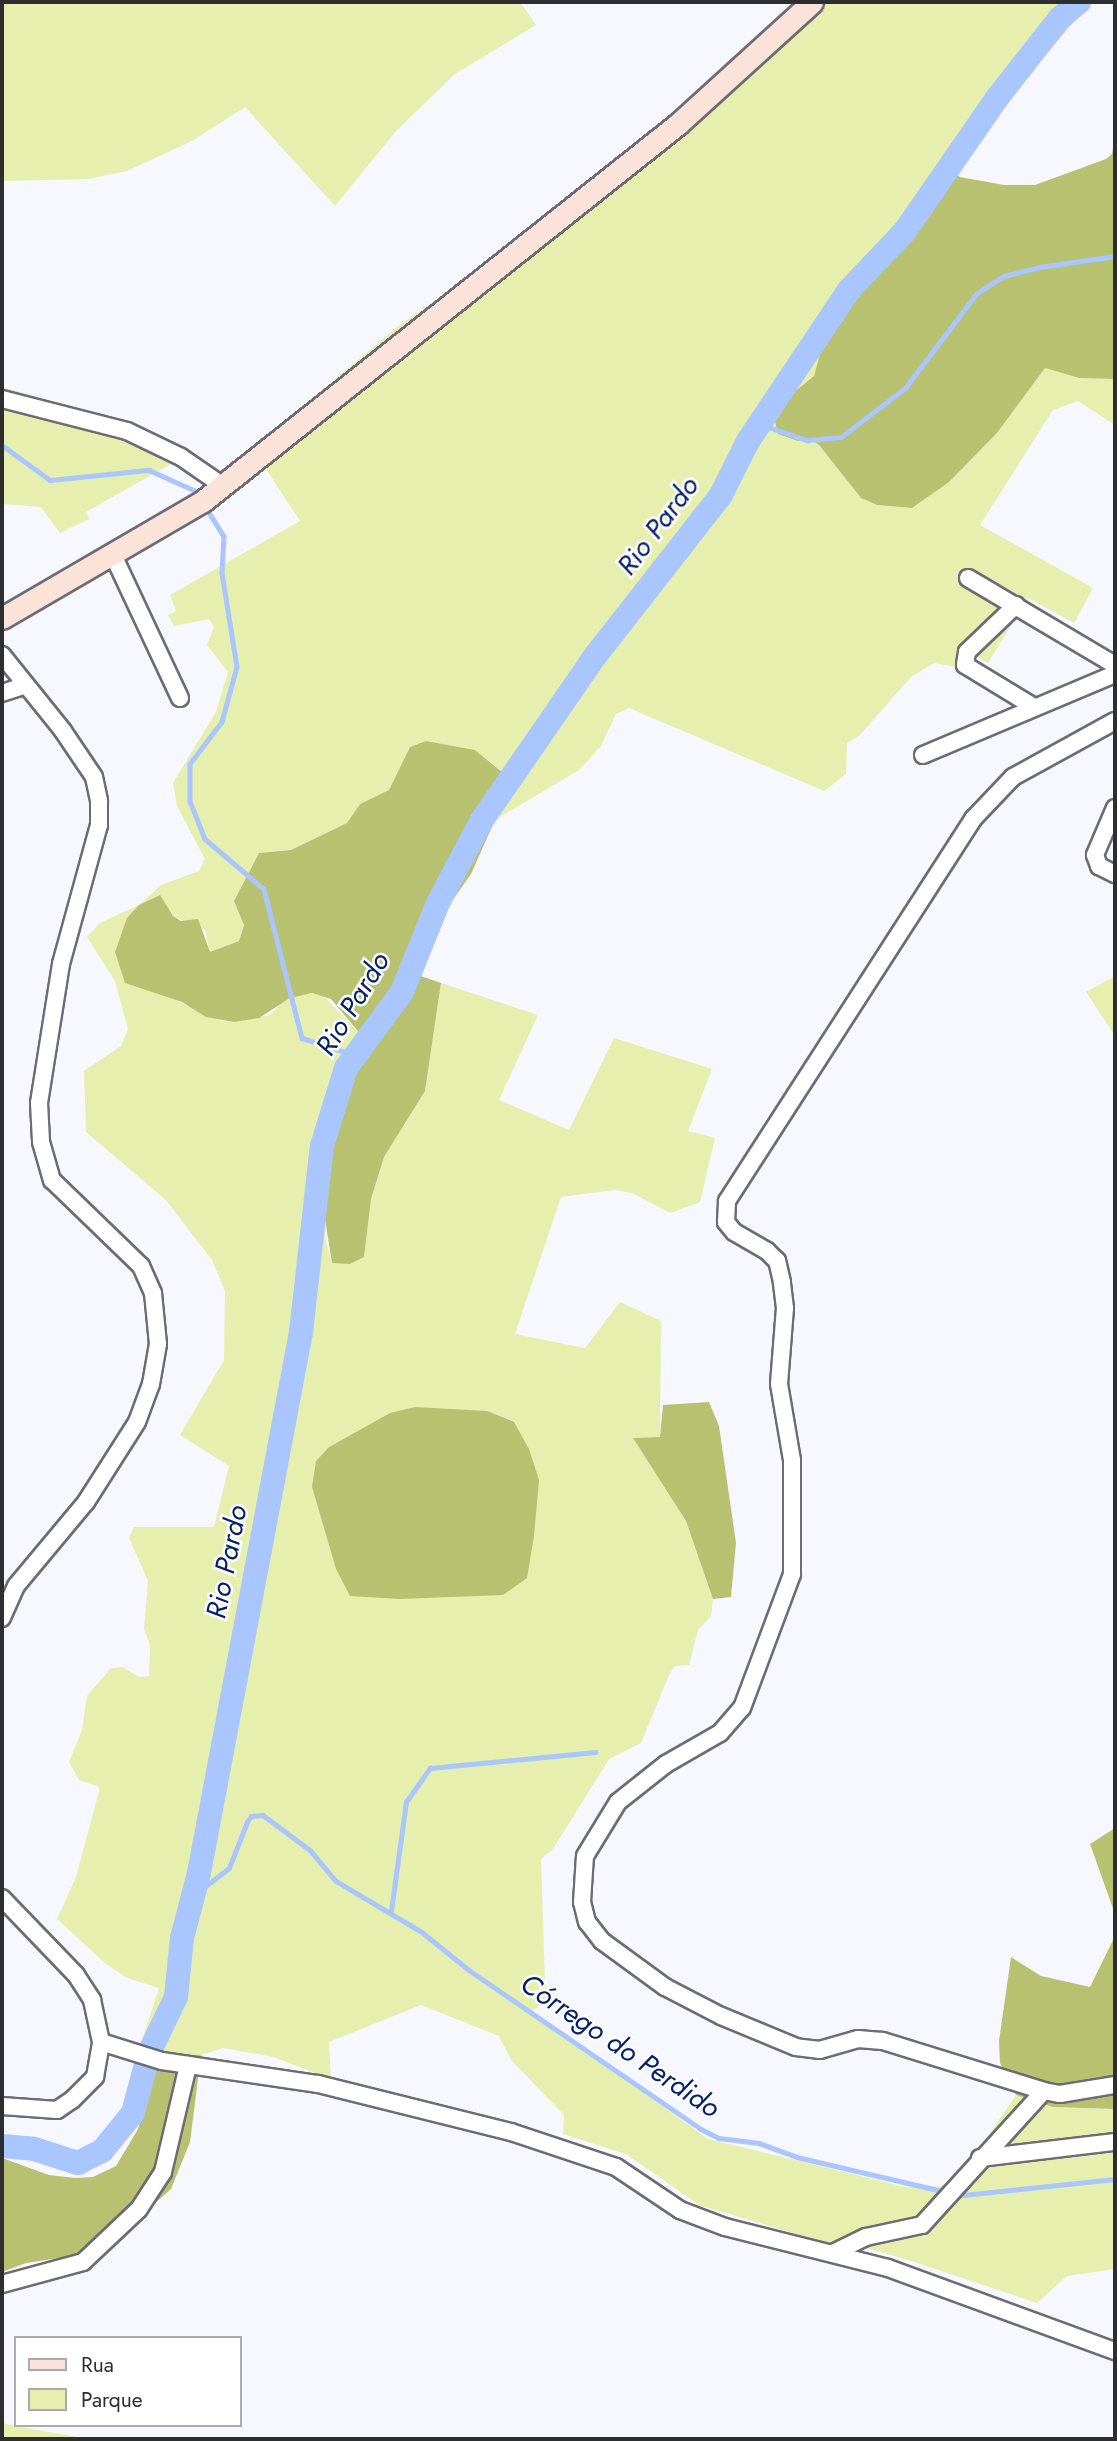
<!DOCTYPE html>
<html>
<head>
<meta charset="utf-8">
<style>
  body { margin:0 }
  #map { position:relative; width:1117px; height:2441px; overflow:hidden; background:#f7f7ff; font-family:Jost,sans-serif }
  div>[style] { position:absolute }
  [style*='--x'] { left:calc(var(--x)*1px); top:calc(var(--y)*1px); width:calc(var(--w)*1px); rotate:calc(var(--a)*1deg) }
  .green>* { inset:0; background:#e6efad }
  .forest>* { inset:0; background:#b7c16f }
  .stream>* { height:4.5px; margin:-2.25px; padding:0 2.25px; transform-origin:2.25px; border-radius:2.25px; background:#a9c6fe }
  .river>* { height:24px; margin:-12px; padding:0 12px; transform-origin:12px; border-radius:12px; background:#a9c6fe }
  .roads { filter:drop-shadow(2px 0 #6c6c74) drop-shadow(-2px 0 #6c6c74) drop-shadow(0 2px #6c6c74) drop-shadow(0 -2px #6c6c74) }
  .street>* { height:16px; margin:-8px; padding:0 8px; transform-origin:8px; border-radius:8px; background:#fff }
  .secondary>* { height:21px; margin:-10.5px; padding:0 10.5px; transform-origin:10.5px; border-radius:10.5px; background:#fce3da }
  span { translate:-50% -50%; white-space:nowrap; text-align:center; line-height:1.15; -webkit-text-stroke:5px #fff; paint-order:stroke }
  .water-label { font-size:28px; color:#03206c; font-style:italic }
  .frame { position:absolute; inset:0; border:4px solid #2e2e31; pointer-events:none }
  .legend { position:absolute; left:14px; top:2336px; width:228px; height:91px; box-sizing:border-box; background:#fff; border:2px solid #ababad; margin:0; padding:9px 12px; list-style:none; font-size:21px; color:#2e2e31 }
  .legend li { display:flex; align-items:center; gap:14px; height:35px }
  .legend b { width:35px; border:2px solid #ababad }
</style>
</head>
<body>
<div id="map">
  <div class="green">
    <i style="clip-path:polygon(2px 2px,520px 2px,536px 25px,455px 74px,396px 131px,335px 206px,245px 107px,192px 141px,127px 171px,88px 179px,2px 181px)"></i>
    <i style="clip-path:polygon(evenodd,806px 2px,1092px 2px,1004px 102px,953px 172px,912px 213px,882px 268px,840px 303px,814px 376px,772px 410px,778px 434px,810px 439px,819px 445px,861px 498px,877px 505px,911px 508px,949px 482px,997px 433px,1045px 368px,1079px 378px,1115px 379px,1115px 425px,1078px 401px,1053px 410px,980px 525px,1093px 588px,1074px 623px,1028px 598px,988px 663px,965px 650px,955px 667px,934px 663px,911px 677px,859px 736px,847px 743px,846px 774px,824px 791px,629px 708px,616px 714px,601px 746px,579px 770px,495px 820px,507px 776px,492px 763px,475px 750px,442px 744px,426px 741px,410px 747px,389px 790px,360px 804px,347px 823px,291px 850px,259px 853px,234px 901px,244px 925px,239px 941px,210px 952px,205px 930px,173px 916px,171px 910px,167px 996px,222px 1021px,234px 1022px,270px 1015px,281px 1003px,301px 994px,322px 994px,362px 1036px,328px 1158px,325px 1237px,332px 1263px,364px 1257px,371px 1199px,384px 1157px,425px 1091px,441px 983px,538px 1015px,499px 1100px,569px 1130px,614px 1038px,712px 1069px,688px 1131px,715px 1138px,700px 1202px,670px 1213px,632px 1193px,615px 1190px,561px 1197px,515px 1334px,585px 1348px,620px 1302px,661px 1321px,660px 1437px,633px 1438px,686px 1521px,713px 1599px,711px 1616px,698px 1630px,689px 1665px,675px 1666px,669px 1675px,641px 1743px,609px 1759px,553px 1849px,541px 1859px,545px 1984px,555px 1993px,532px 2012px,708px 2139px,906px 2187px,954px 2186px,1016px 2095px,1053px 2107px,1115px 2109px,1115px 2269px,1067px 2276px,1037px 2303px,905px 2259px,851px 2244px,840px 2247px,699px 2205px,626px 2154px,563px 2134px,564px 2115px,511px 2060px,499px 2036px,421px 2005px,329px 2042px,331px 2079px,273px 2057px,223px 2048px,198px 2056px,139px 2049px,159px 1988px,127px 1978px,106px 1964px,57px 1919px,76px 1877px,99px 1791px,99px 1787px,79px 1780px,69px 1762px,82px 1730px,87px 1696px,111px 1668px,123px 1667px,139px 1677px,149px 1676px,150px 1645px,144px 1629px,148px 1581px,129px 1538px,134px 1527px,214px 1527px,229px 1466px,180px 1435px,224px 1360px,225px 1291px,212px 1260px,166px 1200px,86px 1132px,84px 1071px,121px 1046px,128px 1029px,115px 981px,87px 937px,100px 923px,139px 905px,161px 885px,199px 871px,205px 859px,177px 806px,173px 783px,216px 712px,228px 672px,207px 645px,214px 627px,209px 619px,174px 626px,168px 615px,176px 611px,170px 595px,300px 521px,262px 463px,225px 471px,397px 327px,552px 219px,806px 2px,390px 1413px,336px 1569px,312px 1487px,329px 1447px,390px 1413px)"></i>
    <i style="clip-path:polygon(2px 387px,110px 418px,187px 448px,171px 464px,86px 512px,89px 519px,60px 533px,41px 507px,2px 504px)"></i>
    <i style="clip-path:polygon(1115px 976px,1115px 1036px,1086px 992px)"></i>
    <i style="clip-path:polygon(2px 2423px,32px 2429px,88px 2439px,2px 2439px)"></i>
  </div>
  <div class="forest">
    <i style="clip-path:polygon(1115px 134px,1115px 379px,1079px 378px,1045px 368px,997px 433px,949px 482px,912px 508px,877px 505px,861px 498px,819px 445px,810px 439px,798px 441px,778px 434px,772px 410px,814px 376px,827px 328px,840px 303px,882px 268px,912px 213px,953px 172px,960px 177px,1004px 185px,1035px 185px,1106px 159px,1112px 154px)"></i>
    <i style="clip-path:polygon(426px 741px,475px 750px,507px 776px,495px 820px,471px 874px,403px 970px,441px 983px,425px 1091px,384px 1157px,371px 1199px,364px 1257px,350px 1264px,332px 1263px,324px 1213px,328px 1158px,362px 1036px,331px 999px,312px 993px,290px 998px,259px 1018px,234px 1022px,206px 1017px,182px 1002px,125px 983px,115px 952px,127px 918px,139px 905px,160px 895px,173px 916px,181px 921px,198px 919px,210px 952px,239px 941px,244px 925px,234px 901px,259px 853px,291px 850px,347px 823px,360px 804px,389px 790px,410px 747px)"></i>
    <i style="clip-path:polygon(709px 1402px,719px 1426px,736px 1543px,731px 1597px,713px 1599px,686px 1521px,633px 1438px,660px 1437px,663px 1405px)"></i>
    <i style="clip-path:polygon(415px 1407px,487px 1411px,514px 1422px,529px 1449px,539px 1480px,534px 1536px,527px 1578px,503px 1595px,400px 1599px,350px 1596px,336px 1569px,312px 1487px,316px 1461px,329px 1447px,390px 1413px)"></i>
    <i style="clip-path:polygon(1115px 1828px,1115px 1914px,1090px 1844px)"></i>
    <i style="clip-path:polygon(1115px 1936px,1115px 2109px,1053px 2107px,1016px 2095px,1000px 2063px,999px 2041px,1011px 1957px,1041px 1976px,1090px 1987px)"></i>
    <i style="clip-path:polygon(170px 2055px,201px 2055px,190px 2142px,171px 2189px,100px 2252px,26px 2263px,2px 2272px,2px 2158px,49px 2175px,75px 2178px,93px 2177px,116px 2166px,138px 2129px,160px 2058px)"></i>
  </div>
  <div class="stream">
    <i style="--x:760;--y:424;--w:50;--a:18.8"></i>
    <i style="--x:807;--y:440;--w:34;--a:-5"></i>
    <i style="--x:841;--y:437;--w:81;--a:-37.4"></i>
    <i style="--x:905;--y:388;--w:118;--a:-52.9"></i>
    <i style="--x:976;--y:294;--w:33;--a:-33"></i>
    <i style="--x:1004;--y:276;--w:36;--a:-14"></i>
    <i style="--x:1039;--y:267;--w:77;--a:-8.2"></i>
    <i style="--x:2;--y:445;--w:59;--a:36.1"></i>
    <i style="--x:50;--y:480;--w:100;--a:-5.8"></i>
    <i style="--x:149;--y:470;--w:54;--a:24.2"></i>
    <i style="--x:210;--y:514;--w:26;--a:58"></i>
    <i style="--x:224;--y:536;--w:37;--a:93"></i>
    <i style="--x:222;--y:573;--w:95;--a:80.9"></i>
    <i style="--x:237;--y:667;--w:57;--a:105.3"></i>
    <i style="--x:222;--y:722;--w:53;--a:127.3"></i>
    <i style="--x:190;--y:764;--w:37;--a:90"></i>
    <i style="--x:190;--y:801;--w:41;--a:68.5"></i>
    <i style="--x:205;--y:839;--w:77;--a:40.3"></i>
    <i style="--x:264;--y:889;--w:154;--a:75.7"></i>
    <i style="--x:302;--y:1038;--w:55;--a:18.1"></i>
    <i style="--x:194;--y:1895;--w:44;--a:-37.6"></i>
    <i style="--x:229;--y:1868;--w:49;--a:-68.6"></i>
    <i style="--x:247;--y:1822;--w:7;--a:-56"></i>
    <i style="--x:251;--y:1816;--w:12;--a:-5"></i>
    <i style="--x:263;--y:1815;--w:59;--a:36.7"></i>
    <i style="--x:310;--y:1850;--w:40;--a:50"></i>
    <i style="--x:336;--y:1881;--w:100;--a:30.7"></i>
    <i style="--x:422;--y:1932;--w:60;--a:39"></i>
    <i style="--x:469;--y:1970;--w:281;--a:34.4"></i>
    <i style="--x:701;--y:2129;--w:20;--a:27"></i>
    <i style="--x:719;--y:2138;--w:40;--a:7.1"></i>
    <i style="--x:759;--y:2143;--w:40;--a:20.2"></i>
    <i style="--x:797;--y:2157;--w:153;--a:13.2"></i>
    <i style="--x:391;--y:1911;--w:110;--a:-82.2"></i>
    <i style="--x:406;--y:1802;--w:42;--a:-54.8"></i>
    <i style="--x:430;--y:1768;--w:166;--a:-5.5"></i>
    <i style="--x:954;--y:2196;--w:162;--a:-6"></i>
  </div>
  <div class="river">
    <i style="--x:2;--y:2146;--w:32;--a:5"></i>
    <i style="--x:34;--y:2149;--w:46;--a:17.7"></i>
    <i style="--x:78;--y:2163;--w:27;--a:-27"></i>
    <i style="--x:102;--y:2151;--w:49;--a:-50.8"></i>
    <i style="--x:133;--y:2113;--w:62;--a:-75.1"></i>
    <i style="--x:149;--y:2053;--w:62;--a:-64.3"></i>
    <i style="--x:176;--y:1997;--w:59;--a:-84.2"></i>
    <i style="--x:182;--y:1938;--w:67;--a:-75.3"></i>
    <i style="--x:199;--y:1873;--w:551;--a:-79.32"></i>
    <i style="--x:301;--y:1332;--w:187;--a:-83.6"></i>
    <i style="--x:322;--y:1146;--w:82;--a:-72.9"></i>
    <i style="--x:346;--y:1068;--w:94;--a:-53.6"></i>
    <i style="--x:402;--y:992;--w:96;--a:-68"></i>
    <i style="--x:438;--y:903;--w:94;--a:-62.1"></i>
    <i style="--x:482;--y:820;--w:201;--a:-55.4"></i>
    <i style="--x:596;--y:655;--w:203;--a:-52"></i>
    <i style="--x:721;--y:495;--w:60;--a:-63.4"></i>
    <i style="--x:748;--y:441;--w:182;--a:-56.2"></i>
    <i style="--x:849;--y:290;--w:81;--a:-46.5"></i>
    <i style="--x:905;--y:231;--w:162;--a:-55.3"></i>
    <i style="--x:997;--y:98;--w:102;--a:-51.8"></i>
    <i style="--x:1060;--y:18;--w:25;--a:-40"></i>
  </div>
  <div class="roads">
    <div class="street">
      <i style="--x:2;--y:399;--w:129;--a:14.4"></i>
      <i style="--x:127;--y:431;--w:60;--a:25.7"></i>
      <i style="--x:181;--y:457;--w:51;--a:34.6"></i>
      <i style="--x:113;--y:555;--w:158;--a:64.9"></i>
      <i style="--x:968;--y:578;--w:171;--a:30.6"></i>
      <i style="--x:1016;--y:605;--w:68;--a:136.2"></i>
      <i style="--x:967;--y:652;--w:13;--a:99"></i>
      <i style="--x:965;--y:665;--w:81;--a:31.3"></i>
      <i style="--x:2;--y:655;--w:97;--a:51.2"></i>
      <i style="--x:63;--y:731;--w:55;--a:56"></i>
      <i style="--x:94;--y:777;--w:25;--a:78"></i>
      <i style="--x:99;--y:801;--w:24;--a:90"></i>
      <i style="--x:99;--y:825;--w:144;--a:105.3"></i>
      <i style="--x:61;--y:964;--w:141;--a:99"></i>
      <i style="--x:39;--y:1103;--w:39;--a:87"></i>
      <i style="--x:41;--y:1142;--w:40;--a:74"></i>
      <i style="--x:52;--y:1180;--w:124;--a:44"></i>
      <i style="--x:141;--y:1266;--w:30;--a:66"></i>
      <i style="--x:153;--y:1293;--w:51;--a:84.4"></i>
      <i style="--x:158;--y:1344;--w:41;--a:99.9"></i>
      <i style="--x:151;--y:1384;--w:40;--a:110.2"></i>
      <i style="--x:137;--y:1422;--w:95;--a:122.5"></i>
      <i style="--x:86;--y:1502;--w:109;--a:129.8"></i>
      <i style="--x:16;--y:1586;--w:35;--a:114"></i>
      <i style="--x:2;--y:693;--w:22;--a:-18"></i>
      <i style="--x:923;--y:755;--w:208;--a:-22.9"></i>
      <i style="--x:1115;--y:808;--w:51;--a:113.1"></i>
      <i style="--x:1095;--y:855;--w:12;--a:70"></i>
      <i style="--x:1099;--y:866;--w:18;--a:27"></i>
      <i style="--x:2;--y:1898;--w:107;--a:46.1"></i>
      <i style="--x:76;--y:1975;--w:30;--a:57"></i>
      <i style="--x:92;--y:2000;--w:43;--a:77.9"></i>
      <i style="--x:101;--y:2042;--w:64;--a:17.3"></i>
      <i style="--x:162;--y:2061;--w:158;--a:8.4"></i>
      <i style="--x:318;--y:2084;--w:199;--a:14"></i>
      <i style="--x:511;--y:2132;--w:111;--a:18.4"></i>
      <i style="--x:616;--y:2167;--w:77;--a:33.9"></i>
      <i style="--x:680;--y:2210;--w:48;--a:20.7"></i>
      <i style="--x:725;--y:2227;--w:168;--a:14.1"></i>
      <i style="--x:888;--y:2268;--w:242;--a:20.1"></i>
      <i style="--x:1044;--y:2091;--w:16;--a:11"></i>
      <i style="--x:1060;--y:2094;--w:56;--a:-9.3"></i>
      <i style="--x:2;--y:2106;--w:55;--a:4.2"></i>
      <i style="--x:57;--y:2110;--w:18;--a:-34"></i>
      <i style="--x:72;--y:2100;--w:33;--a:-45"></i>
      <i style="--x:95;--y:2077;--w:36;--a:-80"></i>
      <i style="--x:980;--y:2158;--w:136;--a:-6.8"></i>
      <i style="--x:833;--y:2253;--w:37;--a:-26"></i>
      <i style="--x:866;--y:2237;--w:57;--a:-12.1"></i>
      <i style="--x:922;--y:2225;--w:181;--a:-47.7"></i>
      <i style="--x:1044;--y:2091;--w:170;--a:-162.8"></i>
      <i style="--x:882;--y:2041;--w:24;--a:-175"></i>
      <i style="--x:858;--y:2039;--w:40;--a:164"></i>
      <i style="--x:820;--y:2050;--w:24;--a:-173"></i>
      <i style="--x:796;--y:2047;--w:81;--a:-157.5"></i>
      <i style="--x:721;--y:2016;--w:63;--a:-152.6"></i>
      <i style="--x:665;--y:1987;--w:78;--a:-143.9"></i>
      <i style="--x:602;--y:1941;--w:24;--a:-128"></i>
      <i style="--x:587;--y:1922;--w:21;--a:-104"></i>
      <i style="--x:582;--y:1902;--w:46;--a:-86.3"></i>
      <i style="--x:585;--y:1856;--w:63;--a:-58.6"></i>
      <i style="--x:618;--y:1802;--w:61;--a:-38.4"></i>
      <i style="--x:666;--y:1764;--w:62;--a:-29.9"></i>
      <i style="--x:720;--y:1733;--w:33;--a:-49"></i>
      <i style="--x:742;--y:1708;--w:143;--a:-69.5"></i>
      <i style="--x:792;--y:1574;--w:114;--a:-90"></i>
      <i style="--x:792;--y:1460;--w:77;--a:-99.7"></i>
      <i style="--x:779;--y:1384;--w:76;--a:-85.5"></i>
      <i style="--x:785;--y:1308;--w:26;--a:-97"></i>
      <i style="--x:782;--y:1282;--w:22;--a:-103"></i>
      <i style="--x:777;--y:1261;--w:14;--a:-135"></i>
      <i style="--x:767;--y:1251;--w:38;--a:-150"></i>
      <i style="--x:734;--y:1232;--w:13;--a:-129"></i>
      <i style="--x:726;--y:1222;--w:21;--a:-87"></i>
      <i style="--x:727;--y:1201;--w:454;--a:-57.2"></i>
      <i style="--x:973;--y:819;--w:58;--a:-46.4"></i>
      <i style="--x:1013;--y:777;--w:116;--a:-28.8"></i>
      <i style="--x:2;--y:2284;--w:84;--a:-15.2"></i>
      <i style="--x:83;--y:2262;--w:77;--a:-43.4"></i>
      <i style="--x:139;--y:2209;--w:44;--a:-57"></i>
      <i style="--x:163;--y:2172;--w:110;--a:-76.8"></i>
    </div>
    <div class="secondary">
      <i style="--x:2;--y:618;--w:233;--a:-30.2"></i>
      <i style="--x:203;--y:501;--w:606;--a:-38.44"></i>
      <i style="--x:678;--y:124;--w:181;--a:-42.3"></i>
    </div>
  </div>
  <div class="water-label">
    <span style="left:658px;top:526px;rotate:-53deg">Rio Pardo</span>
    <span style="left:353px;top:1004px;rotate:-59deg">Rio Pardo</span>
    <span style="left:227px;top:1562px;rotate:-79deg">Rio Pardo</span>
    <span style="left:620px;top:2046px;rotate:34deg">Córrego do Perdido</span>
  </div>
  <div class="frame"></div>
  <ul class="legend">
  <li><b style="height:9px;background:#fce3da"></b>Rua</li>
  <li><b style="height:19px;background:#e6efad"></b>Parque</li>
  </ul>
</div>
</body>
</html>
